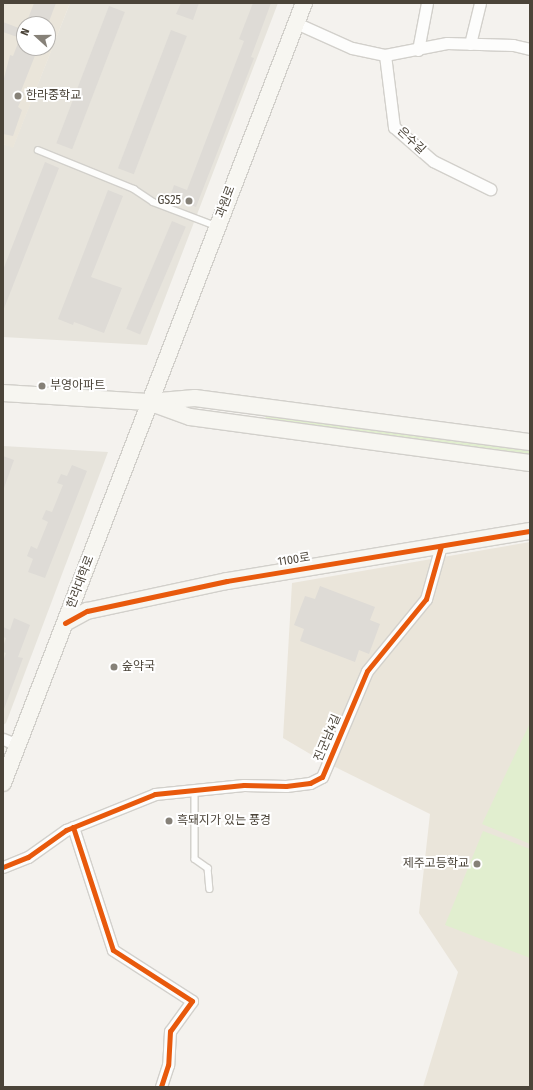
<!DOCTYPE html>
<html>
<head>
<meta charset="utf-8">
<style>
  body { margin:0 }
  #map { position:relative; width:533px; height:1090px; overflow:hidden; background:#f4f2ee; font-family:"Fira Sans Condensed","Noto Sans KR",sans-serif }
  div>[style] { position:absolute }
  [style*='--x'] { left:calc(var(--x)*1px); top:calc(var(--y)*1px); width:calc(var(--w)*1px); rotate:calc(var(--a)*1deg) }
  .residential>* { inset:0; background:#e7e4dc }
  .education>* { inset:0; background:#eae5da }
  .green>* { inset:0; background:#e1eecf }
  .building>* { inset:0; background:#dedbd6; transform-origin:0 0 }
  .roads { filter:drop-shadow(1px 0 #d2d0cb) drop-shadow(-1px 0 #d2d0cb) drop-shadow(0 1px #d2d0cb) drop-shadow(0 -1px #d2d0cb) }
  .lane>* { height:5.5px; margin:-2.75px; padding:0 2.75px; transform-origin:2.75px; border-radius:2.75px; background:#fdfdfc }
  .street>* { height:11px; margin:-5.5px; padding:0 5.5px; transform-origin:5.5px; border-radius:5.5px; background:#fdfdfc }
  .secondary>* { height:16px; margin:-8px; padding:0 8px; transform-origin:8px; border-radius:8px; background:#f7f6f1 }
  .cycleway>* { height:5px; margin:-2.5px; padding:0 2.5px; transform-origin:2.5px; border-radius:2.5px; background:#e8590c }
  .dots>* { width:11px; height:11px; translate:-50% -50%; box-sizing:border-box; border:2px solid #fff; border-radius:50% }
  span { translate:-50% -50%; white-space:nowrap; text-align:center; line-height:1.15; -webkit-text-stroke:4px #fff; paint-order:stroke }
  .poi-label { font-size:12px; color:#4b4439 }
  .left { translate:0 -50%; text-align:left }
  .right { translate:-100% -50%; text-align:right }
  .street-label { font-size:12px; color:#4b4439 }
  .frame { position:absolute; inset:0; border:4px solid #4b4439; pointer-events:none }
  .north { position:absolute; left:16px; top:16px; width:40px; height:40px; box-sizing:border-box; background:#fff; border:1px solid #b7b4b0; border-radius:50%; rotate:291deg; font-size:11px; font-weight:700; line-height:16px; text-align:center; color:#4b4439 }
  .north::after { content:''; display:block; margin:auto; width:14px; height:18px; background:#868178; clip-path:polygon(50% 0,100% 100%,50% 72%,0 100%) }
</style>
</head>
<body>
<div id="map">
  <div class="residential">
    <i style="clip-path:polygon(70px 3px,278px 3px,147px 345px,3px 337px,3px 144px,13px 147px)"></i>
    <i style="clip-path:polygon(3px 446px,108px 452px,6px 723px,3px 725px)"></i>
  </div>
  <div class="education">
    <i style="clip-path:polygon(evenodd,3px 3px,70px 3px,13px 148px,3px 144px,3px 3px,24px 24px,48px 24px,48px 48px,24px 48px,24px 24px)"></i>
    <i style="clip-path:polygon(530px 542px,530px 1087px,423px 1087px,458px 972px,419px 913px,430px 814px,317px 758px,283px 738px,292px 583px)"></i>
  </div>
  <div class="green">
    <i style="clip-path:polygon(266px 415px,530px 451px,530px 456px,265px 421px)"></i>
    <i style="clip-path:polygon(530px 723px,530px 844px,482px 824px)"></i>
    <i style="clip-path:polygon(483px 831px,530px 849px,530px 958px,445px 925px)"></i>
  </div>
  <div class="building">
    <i style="clip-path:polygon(34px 3px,56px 3px,48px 24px,26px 24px)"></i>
    <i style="clip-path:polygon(181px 3px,199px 3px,193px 20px,176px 14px)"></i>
    <i style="clip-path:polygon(253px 3px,271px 3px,251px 57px,254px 58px,196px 207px,170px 197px,174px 185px,187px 190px,244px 41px,239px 39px)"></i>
    <i style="left:109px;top:6px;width:17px;height:147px;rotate:21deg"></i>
    <i style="clip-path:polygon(3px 22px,24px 30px,24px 48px,38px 48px,21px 91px,25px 92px,18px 107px,22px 110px,13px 136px,3px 134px,3px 82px,10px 55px,13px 56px,20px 38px,3px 32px)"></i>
    <i style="left:171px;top:30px;width:17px;height:148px;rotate:21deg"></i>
    <i style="clip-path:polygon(45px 162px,59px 168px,3px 311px,3px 270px)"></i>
    <i style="clip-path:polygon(108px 190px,123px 196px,91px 277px,122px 288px,104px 333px,74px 322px,73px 325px,58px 319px)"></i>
    <i style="left:172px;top:221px;width:15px;height:117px;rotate:23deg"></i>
    <i style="clip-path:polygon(3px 456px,14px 460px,4px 488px,3px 488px)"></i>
    <i style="clip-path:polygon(72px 465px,87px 471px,45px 578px,28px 572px,33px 559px,27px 556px,31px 546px,37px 549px,48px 522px,42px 519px,46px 510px,52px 512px,63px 485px,57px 483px,61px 474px,67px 476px)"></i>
    <i style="clip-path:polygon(320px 586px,375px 607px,370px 620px,380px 624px,369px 654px,359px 650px,355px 662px,300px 641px,304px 629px,294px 625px,305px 596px,315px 599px)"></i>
    <i style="clip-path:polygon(14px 618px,30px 625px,18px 657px,23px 658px,4px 709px,3px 661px,6px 653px,3px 652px,3px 647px,6px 638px,3px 637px,3px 627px,10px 630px)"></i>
  </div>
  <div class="roads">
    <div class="lane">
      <i style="--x:38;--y:150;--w:104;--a:22.1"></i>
      <i style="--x:134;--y:189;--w:23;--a:34"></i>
      <i style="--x:153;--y:202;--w:67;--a:20.9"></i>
      <i style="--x:195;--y:791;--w:68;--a:90"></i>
      <i style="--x:195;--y:859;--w:16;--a:35"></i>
      <i style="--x:208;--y:868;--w:21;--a:85"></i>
    </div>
    <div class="street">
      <i style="--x:296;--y:23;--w:61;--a:24.1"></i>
      <i style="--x:352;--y:48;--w:34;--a:12"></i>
      <i style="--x:385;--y:55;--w:63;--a:-11"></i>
      <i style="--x:447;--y:43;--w:66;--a:1.7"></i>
      <i style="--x:513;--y:45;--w:17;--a:13"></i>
      <i style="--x:470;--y:44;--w:42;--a:-76.3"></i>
      <i style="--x:418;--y:50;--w:48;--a:-79.2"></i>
      <i style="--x:385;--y:55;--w:73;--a:82.9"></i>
      <i style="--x:394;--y:127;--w:52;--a:41.1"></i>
      <i style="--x:433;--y:161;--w:64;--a:26.2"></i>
      <i style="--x:3;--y:739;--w:16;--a:22"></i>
      <i style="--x:73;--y:827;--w:129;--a:72"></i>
      <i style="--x:113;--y:950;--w:94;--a:32.8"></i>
      <i style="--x:192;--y:1001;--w:37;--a:126"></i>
      <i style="--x:170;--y:1031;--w:34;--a:93"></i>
      <i style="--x:168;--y:1065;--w:23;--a:108"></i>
      <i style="--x:3;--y:867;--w:27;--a:-22"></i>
      <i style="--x:28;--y:857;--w:47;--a:-35.4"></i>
      <i style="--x:66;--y:830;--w:96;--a:-22"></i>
      <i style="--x:155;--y:794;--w:89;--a:-5.8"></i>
      <i style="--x:244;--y:785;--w:42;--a:1.4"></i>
      <i style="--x:286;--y:786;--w:24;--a:-7"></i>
      <i style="--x:310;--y:783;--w:13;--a:-27"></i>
      <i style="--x:322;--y:777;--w:115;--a:-67"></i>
      <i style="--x:367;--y:671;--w:93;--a:-50.7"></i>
      <i style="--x:426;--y:599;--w:55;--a:-74.2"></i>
    </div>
    <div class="secondary">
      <i style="--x:3;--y:393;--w:145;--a:3.6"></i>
      <i style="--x:148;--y:402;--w:47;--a:-4.9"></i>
      <i style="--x:195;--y:398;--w:338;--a:7.5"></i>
      <i style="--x:154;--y:404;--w:38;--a:20"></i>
      <i style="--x:190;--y:417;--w:343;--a:7.7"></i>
      <i style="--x:65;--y:623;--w:25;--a:-29"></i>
      <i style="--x:87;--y:611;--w:143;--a:-12.1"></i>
      <i style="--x:227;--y:581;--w:307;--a:-9.4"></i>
      <i style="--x:3;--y:783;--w:836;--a:-68.9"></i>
    </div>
  </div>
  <div class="cycleway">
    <i style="--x:65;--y:623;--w:25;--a:-29"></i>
    <i style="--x:87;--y:611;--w:143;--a:-12.1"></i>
    <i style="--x:227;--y:581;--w:307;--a:-9.4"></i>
    <i style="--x:73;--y:827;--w:129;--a:72"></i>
    <i style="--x:113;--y:950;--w:94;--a:32.8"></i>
    <i style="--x:192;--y:1001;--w:37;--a:126"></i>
    <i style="--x:170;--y:1031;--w:34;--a:93"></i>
    <i style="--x:168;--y:1065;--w:23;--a:108"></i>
    <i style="--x:3;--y:867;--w:27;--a:-22"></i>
    <i style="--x:28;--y:857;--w:47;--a:-35.4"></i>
    <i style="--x:66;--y:830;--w:96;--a:-22"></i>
    <i style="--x:155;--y:794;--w:89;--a:-5.8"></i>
    <i style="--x:244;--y:785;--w:42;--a:1.4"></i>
    <i style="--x:286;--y:786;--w:24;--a:-7"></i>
    <i style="--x:310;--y:783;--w:13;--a:-27"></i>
    <i style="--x:322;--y:777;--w:115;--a:-67"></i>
    <i style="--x:367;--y:671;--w:93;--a:-50.7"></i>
    <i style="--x:426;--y:599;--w:55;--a:-74.2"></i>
  </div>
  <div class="dots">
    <i style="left:18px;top:96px;background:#868178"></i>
    <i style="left:189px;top:201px;background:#868178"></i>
    <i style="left:42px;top:386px;background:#868178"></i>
    <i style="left:114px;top:667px;background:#868178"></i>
    <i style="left:169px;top:821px;background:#868178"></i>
    <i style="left:477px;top:864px;background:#868178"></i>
  </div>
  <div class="poi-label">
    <span class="left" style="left:26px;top:96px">한라중학교</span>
    <span class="right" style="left:181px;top:201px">GS25</span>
    <span class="left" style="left:50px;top:386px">부영아파트</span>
    <span class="left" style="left:122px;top:667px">숲약국</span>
    <span class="left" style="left:177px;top:821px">흑돼지가 있는 풍경</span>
    <span class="right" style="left:469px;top:864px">제주고등학교</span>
  </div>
  <div class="street-label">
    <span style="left:411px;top:141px;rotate:43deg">은수길</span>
    <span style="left:226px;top:202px;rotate:-69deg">과원로</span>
    <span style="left:294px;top:560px;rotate:-9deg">1100로</span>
    <span style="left:81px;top:582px;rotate:-69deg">한라대학로</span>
    <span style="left:328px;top:738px;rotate:-67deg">진군남4길</span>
  </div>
  <div class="frame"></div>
  <div class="north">N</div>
</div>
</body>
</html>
